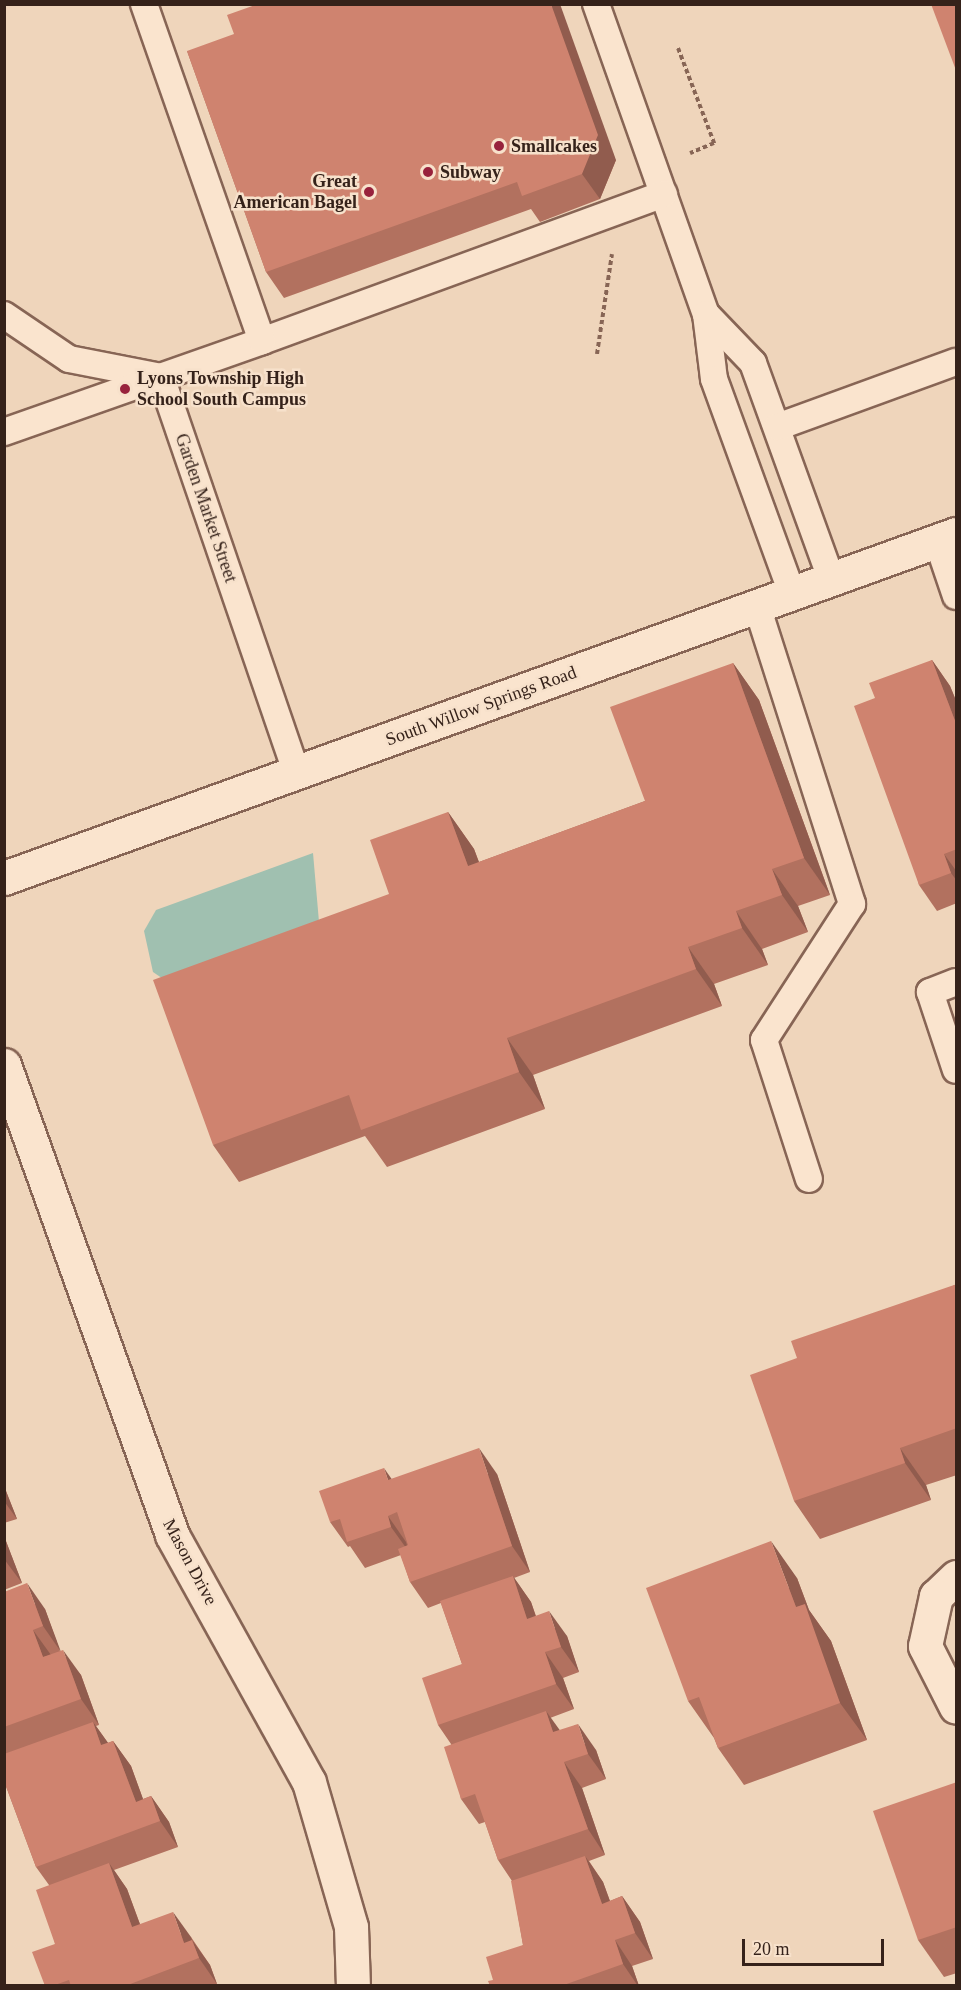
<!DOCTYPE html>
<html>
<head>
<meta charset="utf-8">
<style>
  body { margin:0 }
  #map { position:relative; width:961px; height:1990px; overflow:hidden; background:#efd5bb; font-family:Georgia,serif }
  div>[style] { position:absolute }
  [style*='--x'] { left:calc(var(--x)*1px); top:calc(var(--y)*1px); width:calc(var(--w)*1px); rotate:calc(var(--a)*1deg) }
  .water>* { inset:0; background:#a0c0b0 }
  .path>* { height:4px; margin-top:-2px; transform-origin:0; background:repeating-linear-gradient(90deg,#876555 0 4.5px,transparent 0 7.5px) }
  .roads { filter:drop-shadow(2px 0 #876555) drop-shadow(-2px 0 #876555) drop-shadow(0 2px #876555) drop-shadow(0 -2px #876555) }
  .lane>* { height:26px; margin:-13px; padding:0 13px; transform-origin:13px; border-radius:13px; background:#fae4ce }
  .street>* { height:33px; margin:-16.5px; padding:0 16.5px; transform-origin:16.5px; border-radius:16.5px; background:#fae4ce }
  .secondary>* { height:33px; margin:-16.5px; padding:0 16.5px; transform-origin:16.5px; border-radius:16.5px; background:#fae4ce }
  .wall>* { inset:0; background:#b2715f }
  .shaded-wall>* { inset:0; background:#915c4e }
  .building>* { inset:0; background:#cf836f }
  .dots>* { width:16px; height:16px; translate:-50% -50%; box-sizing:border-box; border:3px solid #f7e1cb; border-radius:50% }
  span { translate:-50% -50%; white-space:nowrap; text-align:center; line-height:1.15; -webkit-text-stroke:5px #f7e1cb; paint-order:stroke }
  .poi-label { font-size:18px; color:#35221a; font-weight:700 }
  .left { translate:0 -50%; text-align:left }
  .right { translate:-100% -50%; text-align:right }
  .street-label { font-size:18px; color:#35221a }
  .frame { position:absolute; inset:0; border:6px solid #35221a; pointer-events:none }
  .scale { position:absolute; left:742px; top:1939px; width:142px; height:27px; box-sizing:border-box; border:3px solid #35221a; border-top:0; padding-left:8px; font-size:18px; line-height:21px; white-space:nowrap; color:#35221a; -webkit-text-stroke:4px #f7e1cb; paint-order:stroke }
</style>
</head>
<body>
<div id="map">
  <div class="water">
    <i style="clip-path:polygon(313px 853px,319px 922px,172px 985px,153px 972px,144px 931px,156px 910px)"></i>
  </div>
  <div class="path">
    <i style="--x:678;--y:48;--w:102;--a:69.2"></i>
    <i style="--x:714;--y:143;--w:26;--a:157"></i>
    <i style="--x:597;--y:354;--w:101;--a:-81.5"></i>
  </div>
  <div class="roads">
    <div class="lane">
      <i style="--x:596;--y:4;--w:329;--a:70.5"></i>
      <i style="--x:706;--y:314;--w:65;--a:83"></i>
      <i style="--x:714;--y:379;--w:228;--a:70"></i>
      <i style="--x:706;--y:314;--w:68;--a:46.2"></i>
      <i style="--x:753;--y:363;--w:230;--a:70.1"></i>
      <i style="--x:4;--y:315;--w:78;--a:34.1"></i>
      <i style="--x:69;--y:359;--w:94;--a:11.1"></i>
      <i style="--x:262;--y:341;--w:428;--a:-20.1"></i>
      <i style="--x:161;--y:377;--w:417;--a:71.1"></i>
      <i style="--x:777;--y:427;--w:190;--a:-20"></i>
      <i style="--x:4;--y:432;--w:274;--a:-19.4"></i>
      <i style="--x:262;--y:341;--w:357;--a:-109.3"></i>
      <i style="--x:937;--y:540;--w:59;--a:71.3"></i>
      <i style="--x:757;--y:606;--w:313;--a:72.3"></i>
      <i style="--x:852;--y:904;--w:162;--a:122.9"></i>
      <i style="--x:764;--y:1040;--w:146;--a:72.1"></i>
      <i style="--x:956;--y:982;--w:28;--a:159"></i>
      <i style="--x:930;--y:992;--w:82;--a:71.6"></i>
    </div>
    <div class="street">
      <i style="--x:4;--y:1065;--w:499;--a:70.3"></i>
      <i style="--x:172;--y:1535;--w:282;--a:61"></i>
      <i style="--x:309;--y:1782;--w:151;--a:73.8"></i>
      <i style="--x:351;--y:1927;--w:59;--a:88.1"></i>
      <i style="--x:956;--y:1577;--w:28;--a:136"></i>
      <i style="--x:936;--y:1596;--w:51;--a:102.4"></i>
      <i style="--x:925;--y:1646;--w:68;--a:63.1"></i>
    </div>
    <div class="secondary">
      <i style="--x:4;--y:878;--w:1012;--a:-19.87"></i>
    </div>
  </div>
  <div class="wall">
    <i style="clip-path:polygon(187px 51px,616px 160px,600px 199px,540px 222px,531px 209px,284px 298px,266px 272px)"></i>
    <i style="clip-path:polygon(932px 660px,950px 686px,957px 703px,957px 903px,937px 911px,919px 885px,875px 698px)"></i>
    <i style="clip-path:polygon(733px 663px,759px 700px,830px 895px,798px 906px,808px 932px,762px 949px,768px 965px,714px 984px,722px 1006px,533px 1075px,545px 1109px,387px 1167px,365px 1136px,239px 1182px,213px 1145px,448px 812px,474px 849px,479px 862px,645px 801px)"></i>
    <i style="clip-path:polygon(957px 1284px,957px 1475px,926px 1485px,931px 1500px,820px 1539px,794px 1501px,797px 1358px)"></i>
    <i style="clip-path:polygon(497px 1474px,530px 1572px,514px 1578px,531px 1602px,536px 1616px,567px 1636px,579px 1672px,563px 1678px,574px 1709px,550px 1718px,559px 1730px,596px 1750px,606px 1779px,582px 1788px,605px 1855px,589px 1861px,603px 1882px,610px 1901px,622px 1896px,640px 1922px,653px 1959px,632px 1966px,639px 1986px,490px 1986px,523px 1945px,512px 1881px,498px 1860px,485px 1822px,479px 1824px,461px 1799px,451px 1744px,438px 1725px,462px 1664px,441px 1603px,428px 1608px,410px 1582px,401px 1555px,365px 1568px,350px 1546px,348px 1547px,330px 1522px,391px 1479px)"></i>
    <i style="clip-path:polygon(4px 1486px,17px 1519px,4px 1523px)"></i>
    <i style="clip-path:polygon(4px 1536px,22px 1583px,4px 1590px)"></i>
    <i style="clip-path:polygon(797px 1578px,809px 1610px,831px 1641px,867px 1740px,744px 1785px,718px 1748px,714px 1738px,688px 1701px)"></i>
    <i style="clip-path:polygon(4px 1592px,45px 1609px,60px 1651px,81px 1675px,99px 1725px,96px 1726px,108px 1743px,113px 1741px,131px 1766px,143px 1799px,151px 1796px,169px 1822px,178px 1847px,114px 1870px,127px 1889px,140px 1924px,191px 1937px,210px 1965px,217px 1984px,213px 1986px,45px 1986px,55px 1944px,49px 1885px,36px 1867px,4px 1781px)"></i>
    <i style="clip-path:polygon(957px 1782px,957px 1973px,944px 1977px,918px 1940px)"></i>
  </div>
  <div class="shaded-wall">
    <i style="clip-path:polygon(551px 4px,560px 4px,616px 160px,600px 199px,582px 174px)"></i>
    <i style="clip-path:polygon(932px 660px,950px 686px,957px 703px,957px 726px)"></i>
    <i style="clip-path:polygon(733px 663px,759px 700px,830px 895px,804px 858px)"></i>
    <i style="clip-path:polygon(448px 812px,474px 849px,494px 903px,468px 866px)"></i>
    <i style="clip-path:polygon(944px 854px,957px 872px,957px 881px,951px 873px)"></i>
    <i style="clip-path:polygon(772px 869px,798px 906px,808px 932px,782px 895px)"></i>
    <i style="clip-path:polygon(736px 911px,762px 949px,768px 965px,742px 928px)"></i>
    <i style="clip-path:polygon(688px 947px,714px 984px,722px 1006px,696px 969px)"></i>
    <i style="clip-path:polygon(507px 1038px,533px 1075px,545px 1109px,519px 1072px)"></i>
    <i style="clip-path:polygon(479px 1448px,497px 1474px,530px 1572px,512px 1546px)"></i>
    <i style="clip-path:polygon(900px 1448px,926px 1485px,931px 1500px,905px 1463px)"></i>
    <i style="clip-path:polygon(384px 1468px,402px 1494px,388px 1480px)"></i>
    <i style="clip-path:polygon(4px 1486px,17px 1519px,4px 1501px)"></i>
    <i style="clip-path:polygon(388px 1516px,406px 1542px,409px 1552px,391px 1527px)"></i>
    <i style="clip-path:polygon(4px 1536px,22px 1583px,4px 1559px)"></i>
    <i style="clip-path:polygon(771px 1541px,797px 1578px,809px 1610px,831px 1641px,867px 1740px,840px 1703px,796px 1607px)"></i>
    <i style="clip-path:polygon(513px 1576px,531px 1602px,545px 1644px,527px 1619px)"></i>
    <i style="clip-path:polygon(27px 1583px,45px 1609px,61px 1652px,43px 1626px)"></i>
    <i style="clip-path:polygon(549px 1611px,567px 1636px,579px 1672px,561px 1647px)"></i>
    <i style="clip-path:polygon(33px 1630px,51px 1655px,43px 1657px)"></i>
    <i style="clip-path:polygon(63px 1650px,81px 1675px,99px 1725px,81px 1699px)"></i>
    <i style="clip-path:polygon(545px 1652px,563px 1678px,574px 1709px,556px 1684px)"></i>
    <i style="clip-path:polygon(546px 1711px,564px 1736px,553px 1732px)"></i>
    <i style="clip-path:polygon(93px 1722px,111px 1747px,101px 1745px)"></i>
    <i style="clip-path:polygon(578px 1724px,596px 1750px,606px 1779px,588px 1754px)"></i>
    <i style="clip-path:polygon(113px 1741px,131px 1766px,152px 1824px,136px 1802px)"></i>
    <i style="clip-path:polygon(564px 1762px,582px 1788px,605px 1855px,588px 1829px)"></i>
    <i style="clip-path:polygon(151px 1796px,169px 1822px,178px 1847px,160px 1821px)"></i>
    <i style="clip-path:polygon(585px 1856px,603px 1882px,620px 1929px,602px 1904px)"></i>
    <i style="clip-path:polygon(109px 1863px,127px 1889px,150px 1952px,132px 1927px)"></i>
    <i style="clip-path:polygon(622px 1896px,640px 1922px,653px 1959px,635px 1933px)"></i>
    <i style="clip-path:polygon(173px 1912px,191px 1937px,198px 1959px,184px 1943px)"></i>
    <i style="clip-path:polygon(192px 1940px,210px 1965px,217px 1984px,199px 1958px)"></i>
    <i style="clip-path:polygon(615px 1940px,632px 1966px,639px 1986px,638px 1986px,623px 1964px)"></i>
  </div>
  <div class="building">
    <i style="clip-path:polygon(258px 4px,551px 4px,598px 135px,582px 174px,522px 196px,517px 182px,266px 272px,187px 51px,234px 34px,227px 15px)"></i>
    <i style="clip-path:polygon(931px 4px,957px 4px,957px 73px)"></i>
    <i style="clip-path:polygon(932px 660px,957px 726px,957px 849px,944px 854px,951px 873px,919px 885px,854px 706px,875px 698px,869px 683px)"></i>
    <i style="clip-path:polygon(733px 663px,804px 858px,772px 869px,782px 895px,736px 911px,742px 928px,688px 947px,696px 969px,507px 1038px,519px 1072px,361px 1130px,349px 1095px,213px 1145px,153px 980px,389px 894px,370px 840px,448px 812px,468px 866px,645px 801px,610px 707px)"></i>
    <i style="clip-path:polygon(957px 1284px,957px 1428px,900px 1448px,905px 1463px,794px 1501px,750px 1375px,797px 1358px,791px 1341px)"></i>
    <i style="clip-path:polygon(479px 1448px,512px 1546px,410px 1582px,398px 1549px,408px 1545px,397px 1512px,388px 1516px,391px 1527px,347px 1542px,340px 1519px,330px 1522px,319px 1491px,384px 1468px,388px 1480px)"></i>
    <i style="clip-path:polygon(771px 1541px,796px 1607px,805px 1604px,840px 1703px,718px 1748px,699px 1697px,688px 1701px,646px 1588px)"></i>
    <i style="clip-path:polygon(513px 1576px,527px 1619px,549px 1611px,561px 1647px,545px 1652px,556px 1684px,438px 1725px,422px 1678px,462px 1664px,440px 1601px)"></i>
    <i style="clip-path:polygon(27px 1583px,43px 1626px,33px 1630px,43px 1657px,63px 1650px,81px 1699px,4px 1727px,4px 1592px)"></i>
    <i style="clip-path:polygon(546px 1711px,553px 1732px,578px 1724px,588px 1754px,564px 1762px,588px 1829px,498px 1860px,475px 1794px,461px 1799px,444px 1747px)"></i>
    <i style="clip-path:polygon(93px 1722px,101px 1745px,113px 1741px,136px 1802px,151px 1796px,160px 1821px,36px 1867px,4px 1781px,4px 1754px)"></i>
    <i style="clip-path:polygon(957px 1782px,957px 1927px,918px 1940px,873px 1811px)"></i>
    <i style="clip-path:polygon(585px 1856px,602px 1904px,622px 1896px,635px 1933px,615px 1940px,623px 1964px,561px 1986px,490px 1986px,488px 1981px,493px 1980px,486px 1957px,523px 1945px,511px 1881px)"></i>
    <i style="clip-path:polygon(109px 1863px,132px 1927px,173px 1912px,184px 1943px,192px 1940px,199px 1958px,125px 1986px,71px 1986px,69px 1980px,52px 1986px,45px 1986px,32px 1952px,55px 1944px,36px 1890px)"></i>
  </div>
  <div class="dots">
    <i style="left:499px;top:146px;background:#98223c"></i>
    <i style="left:428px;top:172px;background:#98223c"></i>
    <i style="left:369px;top:192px;background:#98223c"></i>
    <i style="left:125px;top:389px;background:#98223c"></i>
  </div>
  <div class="poi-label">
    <span class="left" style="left:511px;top:146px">Smallcakes</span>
    <span class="left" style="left:440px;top:172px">Subway</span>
    <span class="right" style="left:357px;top:192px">Great<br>American Bagel</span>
    <span class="left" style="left:137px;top:389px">Lyons Township High<br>School South Campus</span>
  </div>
  <div class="street-label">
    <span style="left:206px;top:508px;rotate:71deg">Garden Market Street</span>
    <span style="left:481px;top:706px;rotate:-20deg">South Willow Springs Road</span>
    <span style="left:190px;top:1562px;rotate:62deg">Mason Drive</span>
  </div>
  <div class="frame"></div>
  <div class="scale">20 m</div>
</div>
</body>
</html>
